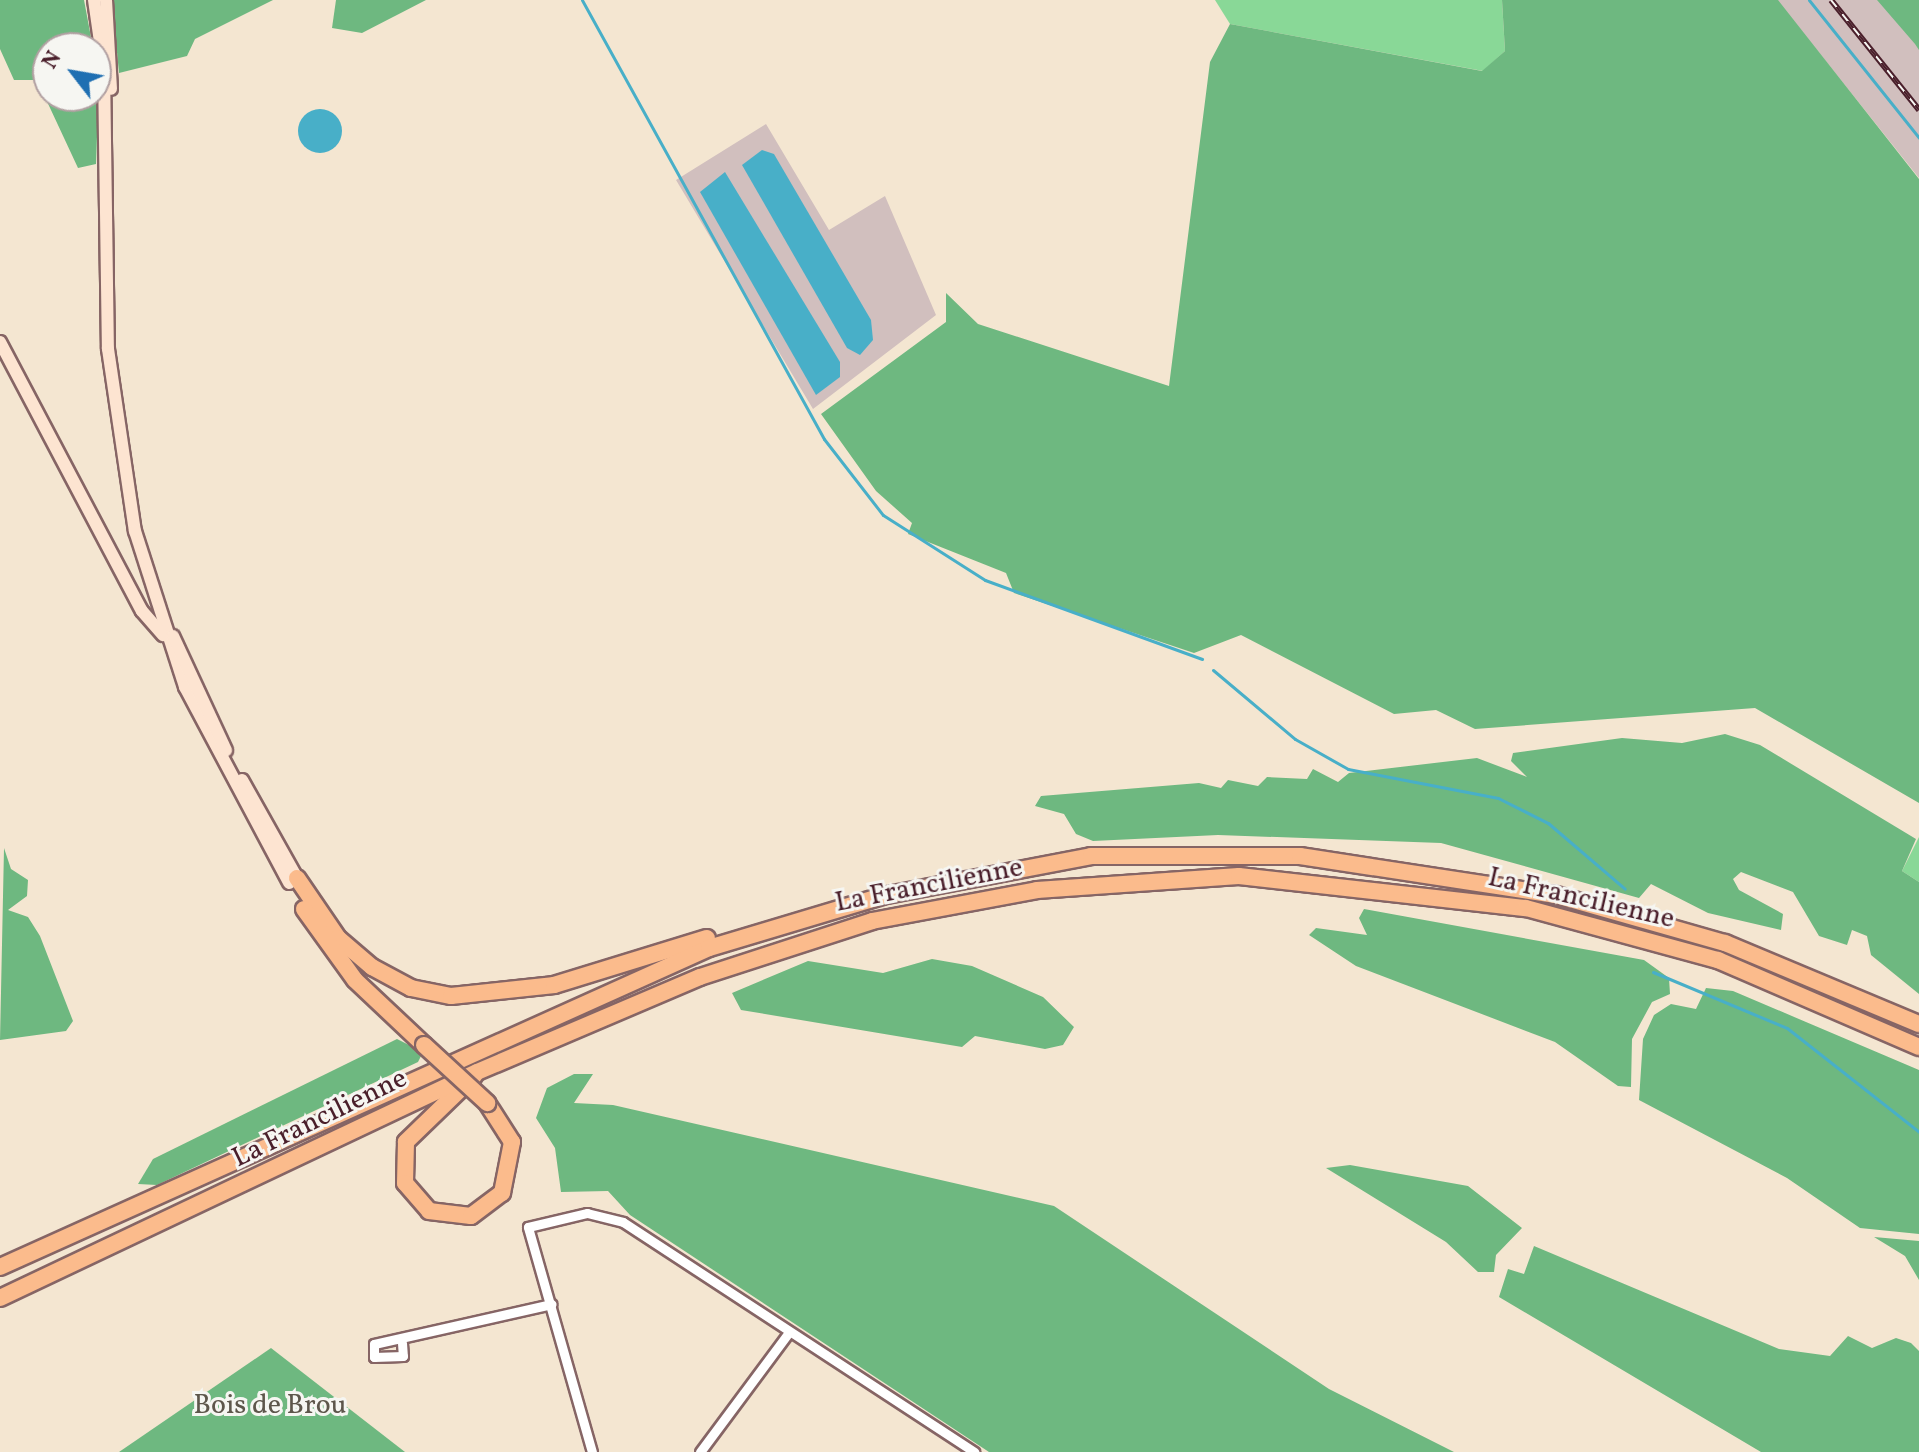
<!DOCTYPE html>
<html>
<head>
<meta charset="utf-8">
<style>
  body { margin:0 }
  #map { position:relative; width:1919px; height:1452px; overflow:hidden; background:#f4e6d1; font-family:Vollkorn,serif }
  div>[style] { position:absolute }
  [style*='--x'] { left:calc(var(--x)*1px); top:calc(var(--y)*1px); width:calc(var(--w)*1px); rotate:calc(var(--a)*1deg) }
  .industrial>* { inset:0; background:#d1bfbe }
  .green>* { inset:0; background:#89d897 }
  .forest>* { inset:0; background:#6eb880 }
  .water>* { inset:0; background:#48afc8 }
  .round { border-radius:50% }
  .stream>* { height:3px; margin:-1.5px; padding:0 1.5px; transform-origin:1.5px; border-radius:1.5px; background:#48afc8 }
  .roads { filter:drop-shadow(2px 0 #866565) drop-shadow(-2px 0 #866565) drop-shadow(0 2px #866565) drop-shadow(0 -2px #866565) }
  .street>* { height:9px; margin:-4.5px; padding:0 4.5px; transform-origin:4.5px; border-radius:4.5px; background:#fff }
  .secondary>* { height:12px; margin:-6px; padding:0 6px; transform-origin:6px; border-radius:6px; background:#fde4d1 }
  .highway>* { height:16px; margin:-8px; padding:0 8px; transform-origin:8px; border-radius:8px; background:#fbbb8c }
  .rail>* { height:6px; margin-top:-3px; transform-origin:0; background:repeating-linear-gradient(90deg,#f6f6f2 0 9px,#4a1f2b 0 18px); box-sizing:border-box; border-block:2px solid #4a1f2b }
  .bridges { filter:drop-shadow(2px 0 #866565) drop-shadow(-2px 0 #866565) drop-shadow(0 2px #866565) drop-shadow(0 -2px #866565) }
  .highway-bridge>* { height:16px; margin:-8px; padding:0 8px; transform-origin:8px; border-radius:8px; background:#fbbb8c }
  span { translate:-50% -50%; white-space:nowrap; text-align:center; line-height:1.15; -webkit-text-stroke:6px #f6f6f2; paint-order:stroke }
  .street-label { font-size:28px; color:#4a1f2b }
  .park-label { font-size:28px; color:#5d564b }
  .north { position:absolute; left:32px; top:32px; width:80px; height:80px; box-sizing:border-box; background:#f6f6f2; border:2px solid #b1a0a2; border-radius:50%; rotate:301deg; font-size:22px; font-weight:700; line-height:32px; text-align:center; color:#4a1f2b }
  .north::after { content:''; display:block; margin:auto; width:28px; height:36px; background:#1f6fb2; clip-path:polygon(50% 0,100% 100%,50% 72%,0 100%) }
</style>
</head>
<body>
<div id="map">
  <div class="industrial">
    <i style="clip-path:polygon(1777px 0,1890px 0,1919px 36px,1919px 178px)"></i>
    <i style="clip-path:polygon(766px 124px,829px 230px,885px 196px,936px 315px,813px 409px,676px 180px)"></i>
  </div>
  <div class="green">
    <i style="clip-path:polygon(1215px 0,1502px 0,1505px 51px,1483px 71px,1230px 24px)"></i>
    <i style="clip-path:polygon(1919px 837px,1919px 882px,1902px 871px)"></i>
  </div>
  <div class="forest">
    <i style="clip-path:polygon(0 0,84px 0,93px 48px,48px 48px,48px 96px,96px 96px,96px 67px,99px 83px,96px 164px,78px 168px,37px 80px,14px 80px,0 49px)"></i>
    <i style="clip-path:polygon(112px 0,273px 0,195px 39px,187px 56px,119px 73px)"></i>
    <i style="clip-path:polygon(336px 0,426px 0,362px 33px,332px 28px)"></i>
    <i style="clip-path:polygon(1502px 0,1778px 0,1919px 179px,1919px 803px,1755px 708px,1475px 729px,1436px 710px,1394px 714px,1241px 635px,1194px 653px,1014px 593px,1006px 573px,908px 534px,912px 523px,876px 491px,821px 414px,946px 322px,946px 293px,978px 324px,1169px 386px,1210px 62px,1230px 24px,1482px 71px,1505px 51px)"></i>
    <i style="clip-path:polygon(1877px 0,1919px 0,1919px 50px,1915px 44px)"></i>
    <i style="clip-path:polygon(1725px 734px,1760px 745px,1916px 839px,1902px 871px,1919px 882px,1919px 994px,1871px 955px,1867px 936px,1852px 930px,1847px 945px,1819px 936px,1793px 892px,1741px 872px,1733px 879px,1739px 890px,1783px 914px,1781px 930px,1708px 913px,1651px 884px,1639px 898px,1441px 843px,1218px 835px,1093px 841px,1076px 834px,1064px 814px,1035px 806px,1041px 796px,1199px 783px,1221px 788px,1228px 780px,1258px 786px,1267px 777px,1307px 779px,1313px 769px,1338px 782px,1349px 773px,1477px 758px,1527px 777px,1511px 761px,1513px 753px,1622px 738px,1682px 743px)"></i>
    <i style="clip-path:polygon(4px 848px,11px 869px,28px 880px,27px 896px,8px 910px,28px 917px,40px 936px,73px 1021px,66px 1031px,0 1040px)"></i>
    <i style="clip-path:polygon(1364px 909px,1644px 960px,1669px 978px,1670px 994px,1652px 1002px,1632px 1039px,1631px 1087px,1618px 1086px,1555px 1042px,1356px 966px,1309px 935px,1316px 928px,1367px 935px,1359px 918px)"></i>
    <i style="clip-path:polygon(932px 959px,972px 966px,1043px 997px,1074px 1027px,1063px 1045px,1045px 1049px,975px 1036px,962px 1047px,741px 1010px,732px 993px,808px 961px,883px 973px)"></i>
    <i style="clip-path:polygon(1706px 988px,1733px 991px,1919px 1070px,1919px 1234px,1860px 1228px,1787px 1178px,1639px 1100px,1643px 1039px,1654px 1015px,1671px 1004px,1696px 1009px)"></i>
    <i style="clip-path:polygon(397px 1039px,423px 1052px,418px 1062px,157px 1185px,138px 1184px,153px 1159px)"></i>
    <i style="clip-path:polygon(574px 1074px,593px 1074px,574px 1103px,613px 1105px,1054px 1206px,1329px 1389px,1454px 1452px,989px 1452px,630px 1215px,608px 1191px,561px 1192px,555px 1148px,536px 1118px,547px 1088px)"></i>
    <i style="clip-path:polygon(1350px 1165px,1468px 1186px,1522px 1228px,1496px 1255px,1494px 1272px,1478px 1272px,1446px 1242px,1326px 1168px)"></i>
    <i style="clip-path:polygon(1874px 1237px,1919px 1241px,1919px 1280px,1905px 1256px)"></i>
    <i style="clip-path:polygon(1534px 1246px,1779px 1349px,1830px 1356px,1848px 1336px,1872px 1348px,1896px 1338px,1911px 1343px,1919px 1351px,1919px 1452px,1761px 1452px,1499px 1297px,1508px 1269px,1524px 1274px)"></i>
    <i style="clip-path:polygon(271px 1348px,405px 1452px,119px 1452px)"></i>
  </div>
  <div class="water">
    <i class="round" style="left:298px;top:109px;width:44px;height:44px"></i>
    <i style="clip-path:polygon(762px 150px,774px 154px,871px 320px,873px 340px,860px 355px,847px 348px,742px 165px)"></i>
    <i style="clip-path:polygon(725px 172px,840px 362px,840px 377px,816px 395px,700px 192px)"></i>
  </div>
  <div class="stream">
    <i style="--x:582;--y:0;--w:501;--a:61.13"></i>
    <i style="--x:824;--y:439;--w:96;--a:52.2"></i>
    <i style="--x:883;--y:515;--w:121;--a:32.5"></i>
    <i style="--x:985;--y:580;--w:231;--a:20"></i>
    <i style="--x:1809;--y:0;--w:176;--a:51.4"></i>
    <i style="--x:1213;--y:670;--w:107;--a:40.1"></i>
    <i style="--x:1295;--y:739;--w:61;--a:29.5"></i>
    <i style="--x:1348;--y:769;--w:153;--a:10.9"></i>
    <i style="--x:1498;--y:798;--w:56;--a:26.6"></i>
    <i style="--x:1548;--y:823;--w:101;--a:40.6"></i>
    <i style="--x:1653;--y:972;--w:145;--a:22.7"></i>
    <i style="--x:1787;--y:1028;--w:168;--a:38.2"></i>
  </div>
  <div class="roads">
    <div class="street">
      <i style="--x:402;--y:1343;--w:13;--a:86"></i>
      <i style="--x:403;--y:1356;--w:29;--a:178"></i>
      <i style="--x:374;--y:1357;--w:13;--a:-90"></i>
      <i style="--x:374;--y:1344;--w:182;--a:-12.7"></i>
      <i style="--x:592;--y:1452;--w:234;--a:-105.9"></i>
      <i style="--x:528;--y:1227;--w:61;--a:-13.3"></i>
      <i style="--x:587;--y:1213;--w:37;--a:14"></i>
      <i style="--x:623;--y:1222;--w:420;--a:33.2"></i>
      <i style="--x:700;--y:1452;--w:149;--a:-53.4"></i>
    </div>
    <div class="secondary">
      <i style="--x:94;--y:0;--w:70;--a:81.8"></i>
      <i style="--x:104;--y:69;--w:280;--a:89.2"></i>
      <i style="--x:108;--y:349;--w:184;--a:81.6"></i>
      <i style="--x:135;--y:531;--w:164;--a:72.2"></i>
      <i style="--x:185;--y:687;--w:222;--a:62"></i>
      <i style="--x:106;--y:0;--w:89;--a:86.8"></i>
      <i style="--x:0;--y:342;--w:304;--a:62.2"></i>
      <i style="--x:142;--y:611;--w:32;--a:49"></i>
      <i style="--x:173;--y:636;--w:126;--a:65.1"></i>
      <i style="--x:242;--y:780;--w:112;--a:60.7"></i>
    </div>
    <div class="highway">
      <i style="--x:297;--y:878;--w:73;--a:55.7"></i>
      <i style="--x:338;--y:938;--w:45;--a:40.5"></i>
      <i style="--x:372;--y:967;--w:44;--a:28.3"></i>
      <i style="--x:411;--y:988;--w:41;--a:11.3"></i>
      <i style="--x:451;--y:996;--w:104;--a:-6.1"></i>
      <i style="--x:554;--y:985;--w:160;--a:-17.1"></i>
      <i style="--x:304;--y:909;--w:87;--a:54.3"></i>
      <i style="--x:355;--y:980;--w:95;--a:43.3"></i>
      <i style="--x:474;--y:1076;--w:95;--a:135.9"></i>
      <i style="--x:406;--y:1142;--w:41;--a:91.4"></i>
      <i style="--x:405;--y:1183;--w:37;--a:49"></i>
      <i style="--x:429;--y:1211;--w:42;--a:6.8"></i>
      <i style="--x:471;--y:1216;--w:39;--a:-37"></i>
      <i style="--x:502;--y:1193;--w:52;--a:-78.9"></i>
      <i style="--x:512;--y:1142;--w:46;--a:-122.7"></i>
      <i style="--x:0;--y:1267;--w:777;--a:-24.22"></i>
      <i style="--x:709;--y:948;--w:181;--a:-16.7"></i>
      <i style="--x:882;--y:896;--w:213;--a:-10.8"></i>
      <i style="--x:1091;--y:856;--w:209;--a:0"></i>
      <i style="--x:1300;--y:856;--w:259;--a:8.7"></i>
      <i style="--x:1556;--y:895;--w:176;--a:15.9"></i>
      <i style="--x:1725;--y:943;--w:210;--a:22.7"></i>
      <i style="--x:0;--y:1298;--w:528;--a:-25.35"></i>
      <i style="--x:477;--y:1072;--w:242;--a:-23.1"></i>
      <i style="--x:700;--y:977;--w:181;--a:-18"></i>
      <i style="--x:872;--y:921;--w:168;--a:-10.6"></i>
      <i style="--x:1037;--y:890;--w:202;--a:-4"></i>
      <i style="--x:1239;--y:876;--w:289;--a:6.4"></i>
      <i style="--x:1526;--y:908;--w:199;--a:15.2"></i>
      <i style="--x:1718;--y:960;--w:219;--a:23.4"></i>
    </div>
  </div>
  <div class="rail">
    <i style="--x:1831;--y:0;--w:141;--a:51.3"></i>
  </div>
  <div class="bridges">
    <div class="highway-bridge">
      <i style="--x:424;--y:1045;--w:86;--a:42.6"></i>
    </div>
  </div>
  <div class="street-label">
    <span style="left:929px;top:886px;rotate:-11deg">La Francilienne</span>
    <span style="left:1581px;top:899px;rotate:13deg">La Francilienne</span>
    <span style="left:320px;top:1119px;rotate:-26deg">La Francilienne</span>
  </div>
  <div class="park-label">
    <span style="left:270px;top:1406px">Bois de Brou</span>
  </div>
  <div class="north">N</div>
</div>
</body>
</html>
